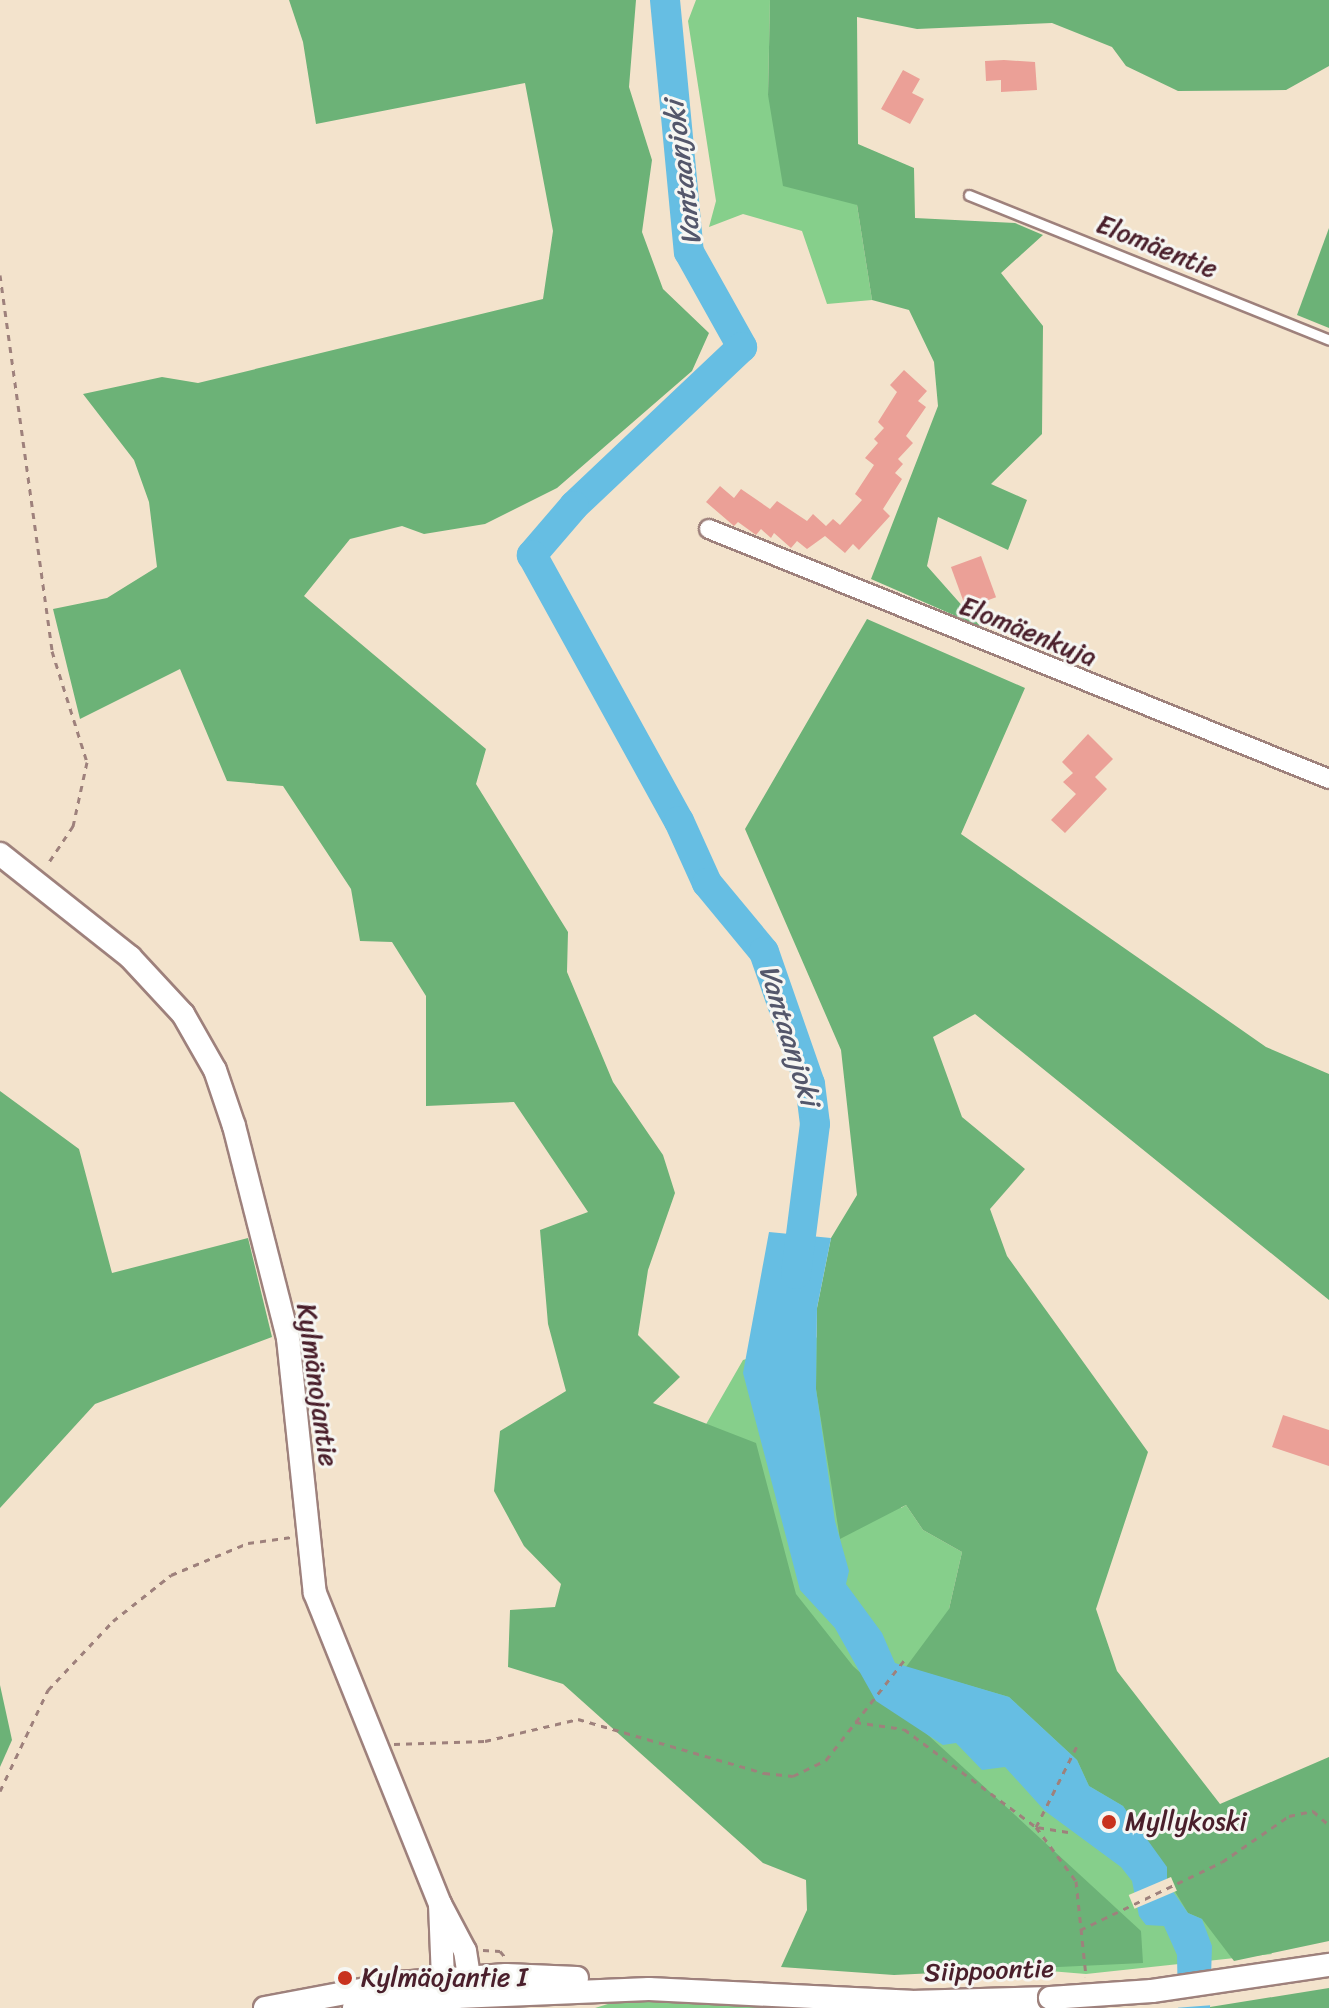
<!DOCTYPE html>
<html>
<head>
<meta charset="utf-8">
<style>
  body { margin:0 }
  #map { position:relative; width:1329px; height:2008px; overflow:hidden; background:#f3e3cc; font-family:Sriracha,sans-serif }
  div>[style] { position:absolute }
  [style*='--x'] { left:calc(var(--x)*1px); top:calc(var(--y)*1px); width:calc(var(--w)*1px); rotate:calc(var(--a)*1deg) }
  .green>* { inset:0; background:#86cf8b }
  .forest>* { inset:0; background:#6cb277 }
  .water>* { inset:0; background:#66bee3 }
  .pier>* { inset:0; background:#f3e3cc; transform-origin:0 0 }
  .river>* { height:30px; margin:-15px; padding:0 15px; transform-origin:15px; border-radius:15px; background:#66bee3 }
  .building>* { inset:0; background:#eba097; transform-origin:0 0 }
  .path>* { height:3px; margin-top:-1.5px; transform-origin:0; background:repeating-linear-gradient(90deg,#9e817c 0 6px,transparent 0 12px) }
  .roads { filter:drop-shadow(2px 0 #9e817c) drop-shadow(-2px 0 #9e817c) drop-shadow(0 2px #9e817c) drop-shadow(0 -2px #9e817c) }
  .service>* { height:9px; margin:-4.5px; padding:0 4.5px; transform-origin:4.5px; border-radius:4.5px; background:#fff }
  .minor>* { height:18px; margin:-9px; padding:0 9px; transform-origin:9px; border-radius:9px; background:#fff }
  .tertiary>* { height:22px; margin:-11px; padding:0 11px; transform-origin:11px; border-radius:11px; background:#fff }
  .bridges { filter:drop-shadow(2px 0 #9e817c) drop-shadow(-2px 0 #9e817c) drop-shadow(0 2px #9e817c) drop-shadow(0 -2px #9e817c) }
  .tertiary-bridge>* { height:22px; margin:-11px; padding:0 11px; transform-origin:11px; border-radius:11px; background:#fff }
  .dots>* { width:22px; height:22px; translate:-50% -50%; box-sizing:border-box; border:4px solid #f6f6f2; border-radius:50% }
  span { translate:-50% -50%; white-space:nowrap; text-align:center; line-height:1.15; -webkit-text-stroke:6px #f6f6f2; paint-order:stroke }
  .street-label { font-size:26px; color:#4a1f2b }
  .poi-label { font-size:26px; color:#4a1f2b }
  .left { translate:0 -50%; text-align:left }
  .water-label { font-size:28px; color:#54576b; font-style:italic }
</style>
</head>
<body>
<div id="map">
  <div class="green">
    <i style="clip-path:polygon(696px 0,770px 0,768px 95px,857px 205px,872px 300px,827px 304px,802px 231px,743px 214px,709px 227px,716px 201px,688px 21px)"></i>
    <i style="clip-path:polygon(841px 1330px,901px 1508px,906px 1505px,923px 1530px,962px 1552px,949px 1609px,1272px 1954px,1086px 1974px,1014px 1968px,697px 1440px,743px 1360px)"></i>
    <i style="clip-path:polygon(624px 1999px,679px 2001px,780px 2008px,595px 2008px)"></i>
  </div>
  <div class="forest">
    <i style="clip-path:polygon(289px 0,636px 0,629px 87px,652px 160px,642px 232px,663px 289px,709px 333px,692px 371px,557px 488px,485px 524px,424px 534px,402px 526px,350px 539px,304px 596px,486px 749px,476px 784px,568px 932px,567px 972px,613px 1082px,663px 1155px,675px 1193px,648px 1270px,638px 1335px,680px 1377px,653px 1403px,756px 1443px,796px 1594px,853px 1666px,1141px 1931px,1143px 1963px,894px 1975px,781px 1967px,807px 1910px,806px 1880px,763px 1863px,563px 1684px,508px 1667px,510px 1610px,555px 1607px,561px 1584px,524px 1546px,494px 1491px,500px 1431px,566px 1391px,548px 1324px,540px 1230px,588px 1212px,514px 1102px,426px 1106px,426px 996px,392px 942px,360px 941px,351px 889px,283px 786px,227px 781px,180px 669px,80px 719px,53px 609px,107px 598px,157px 567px,149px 502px,134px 460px,83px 394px,162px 377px,198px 383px,543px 299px,553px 231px,525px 83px,316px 124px,303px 42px)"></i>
    <i style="clip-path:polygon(770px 0,1329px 0,1329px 66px,1286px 90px,1178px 91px,1126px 66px,1112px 47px,1052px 23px,917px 29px,857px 17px,858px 144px,914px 168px,915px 218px,1015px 223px,1043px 235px,1001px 273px,1043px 326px,1042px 434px,991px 484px,1027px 500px,1008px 550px,938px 517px,927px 566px,981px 627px,871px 579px,938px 406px,934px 362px,909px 310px,872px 300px,857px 205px,783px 186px,768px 95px)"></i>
    <i style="clip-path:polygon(1329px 228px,1329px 328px,1297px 315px)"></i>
    <i style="clip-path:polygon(867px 619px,1025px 688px,961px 834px,1266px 1047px,1329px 1074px,1329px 1300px,975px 1014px,933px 1037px,962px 1117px,1025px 1169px,990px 1209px,1007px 1256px,1148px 1452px,1096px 1609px,1117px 1671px,1220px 1804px,1329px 1757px,1329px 1941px,1234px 1961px,1202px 1919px,1188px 1913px,1123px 1806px,1089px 1786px,1077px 1760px,1009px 1697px,906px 1667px,949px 1609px,962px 1552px,923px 1530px,906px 1505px,840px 1539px,816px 1389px,817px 1308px,831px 1238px,857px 1195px,841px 1050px,745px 829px)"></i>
    <i style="clip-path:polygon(0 1091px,79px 1149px,112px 1273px,248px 1238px,272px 1337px,95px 1404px,0 1508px)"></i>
    <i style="clip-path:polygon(0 1685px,12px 1740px,0 1767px)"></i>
    <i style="clip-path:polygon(1329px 1988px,1329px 2008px,1210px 2008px,1210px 2007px)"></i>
  </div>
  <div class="water">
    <i style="clip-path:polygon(769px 1232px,831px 1238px,817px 1308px,816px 1389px,835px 1521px,849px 1571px,846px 1584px,882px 1633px,895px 1663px,1009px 1697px,1077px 1760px,1089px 1786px,1123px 1806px,1167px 1867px,1167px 1883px,1188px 1913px,1202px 1919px,1212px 1946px,1210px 2008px,1178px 2008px,1177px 1955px,1164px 1926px,1146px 1925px,1139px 1916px,1132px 1881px,1121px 1867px,1045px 1811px,1005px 1767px,982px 1770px,956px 1743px,943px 1745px,876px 1701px,835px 1628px,800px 1590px,743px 1373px)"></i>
  </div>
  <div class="pier">
    <i style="left:1171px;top:1877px;width:15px;height:46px;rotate:67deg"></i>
    <i style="clip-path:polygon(1216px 1970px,1214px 2005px,1174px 2008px,1176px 1976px)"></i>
  </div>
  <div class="river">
    <i style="--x:665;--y:0;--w:253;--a:84.6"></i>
    <i style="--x:689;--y:252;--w:109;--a:60.8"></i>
    <i style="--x:742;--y:347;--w:231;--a:136.6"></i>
    <i style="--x:574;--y:506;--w:65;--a:130.6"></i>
    <i style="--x:532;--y:555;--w:304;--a:61.1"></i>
    <i style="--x:679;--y:821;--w:68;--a:65.7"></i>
    <i style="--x:707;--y:883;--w:89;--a:50.4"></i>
    <i style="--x:764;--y:952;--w:140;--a:70.8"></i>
    <i style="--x:810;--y:1084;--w:40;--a:82.9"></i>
    <i style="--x:815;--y:1124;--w:151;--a:97.2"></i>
  </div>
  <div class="building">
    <i style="clip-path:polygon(1004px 60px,1035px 62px,1037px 90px,1001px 92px,1001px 80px,986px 81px,985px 61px)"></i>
    <i style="clip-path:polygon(903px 70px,920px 79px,912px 93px,924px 99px,910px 124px,881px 109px)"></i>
    <i style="clip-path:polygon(904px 370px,927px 391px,918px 401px,926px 407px,906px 436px,913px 443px,898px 459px,903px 464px,895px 473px,902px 479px,883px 509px,890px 516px,859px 550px,853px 544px,845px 553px,825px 536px,807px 549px,797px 541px,791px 548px,774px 533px,771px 538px,761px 529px,756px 535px,738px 522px,734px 526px,706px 502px,720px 486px,734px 498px,741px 489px,770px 509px,777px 501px,807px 521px,813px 514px,826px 526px,833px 519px,840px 525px,862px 500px,855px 494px,874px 465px,865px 458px,878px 443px,874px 439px,884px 428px,878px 422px,897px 392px,890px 385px)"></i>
    <i style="left:981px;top:556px;width:44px;height:32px;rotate:70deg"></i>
    <i style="clip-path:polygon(1088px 734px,1113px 759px,1095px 777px,1107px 789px,1065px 833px,1051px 820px,1076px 794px,1063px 782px,1073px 773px,1062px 762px)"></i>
    <i style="clip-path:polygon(1283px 1415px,1329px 1430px,1329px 1466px,1272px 1447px)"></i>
  </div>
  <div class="path">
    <i style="--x:0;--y:275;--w:380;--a:82.1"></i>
    <i style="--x:52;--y:651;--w:116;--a:72.5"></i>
    <i style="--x:87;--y:762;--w:66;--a:102.3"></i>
    <i style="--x:73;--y:826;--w:47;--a:123.7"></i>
    <i style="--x:855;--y:1722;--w:49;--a:8.1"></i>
    <i style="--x:904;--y:1729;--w:164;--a:36.6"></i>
    <i style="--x:1036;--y:1827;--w:91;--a:-63.2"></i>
    <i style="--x:394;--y:1744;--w:91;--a:-1.9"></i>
    <i style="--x:485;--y:1741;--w:96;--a:-13.3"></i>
    <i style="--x:578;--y:1719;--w:194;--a:16.2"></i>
    <i style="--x:764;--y:1773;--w:29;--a:6"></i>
    <i style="--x:793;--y:1776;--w:37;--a:-26"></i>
    <i style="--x:826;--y:1760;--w:130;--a:-51.9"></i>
    <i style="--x:0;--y:1791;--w:112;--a:-64.6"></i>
    <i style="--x:48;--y:1690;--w:95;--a:-46.7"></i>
    <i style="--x:113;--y:1621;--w:74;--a:-38.4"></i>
    <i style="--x:171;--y:1575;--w:83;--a:-22.6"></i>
    <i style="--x:248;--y:1543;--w:44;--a:-7.8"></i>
    <i style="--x:1068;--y:1832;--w:32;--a:-171"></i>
    <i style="--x:1036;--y:1827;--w:67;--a:53.5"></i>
    <i style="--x:1076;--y:1881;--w:96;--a:84"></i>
    <i style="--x:1080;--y:1930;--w:157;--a:-25.6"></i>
    <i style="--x:1222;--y:1862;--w:81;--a:-34.5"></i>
    <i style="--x:1289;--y:1816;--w:25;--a:-12"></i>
    <i style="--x:1313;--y:1811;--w:21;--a:41"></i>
    <i style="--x:483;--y:1950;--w:17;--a:3"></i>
    <i style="--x:500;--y:1951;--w:8;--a:50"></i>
  </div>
  <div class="roads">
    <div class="service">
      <i style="--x:969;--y:195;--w:388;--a:21.9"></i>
    </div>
    <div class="minor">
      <i style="--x:709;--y:529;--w:669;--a:21.96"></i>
    </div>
    <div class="tertiary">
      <i style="--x:0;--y:854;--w:166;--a:38.4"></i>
      <i style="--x:130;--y:957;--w:78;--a:47.1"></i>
      <i style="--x:183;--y:1014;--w:64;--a:60.3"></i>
      <i style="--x:215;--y:1070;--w:59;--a:71.3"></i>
      <i style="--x:234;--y:1126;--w:219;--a:75.7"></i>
      <i style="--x:288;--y:1338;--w:256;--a:84"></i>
      <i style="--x:315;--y:1593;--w:335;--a:68.1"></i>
      <i style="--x:440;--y:1904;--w:53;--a:62"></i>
      <i style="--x:465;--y:1951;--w:26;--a:81"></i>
      <i style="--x:469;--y:1977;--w:23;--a:121"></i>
      <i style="--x:440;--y:1904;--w:75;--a:87.7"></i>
      <i style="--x:443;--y:1979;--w:14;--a:54"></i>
      <i style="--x:265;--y:2008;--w:135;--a:-10.6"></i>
      <i style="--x:398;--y:1983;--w:108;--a:-4.2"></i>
      <i style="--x:506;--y:1975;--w:71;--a:2.4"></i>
      <i style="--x:354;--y:2008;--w:104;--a:-6.1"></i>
      <i style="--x:457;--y:1997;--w:192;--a:-2.4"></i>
      <i style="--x:649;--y:1989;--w:262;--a:2.8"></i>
      <i style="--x:911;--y:2002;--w:139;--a:-1.6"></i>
    </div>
  </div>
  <div class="bridges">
    <div class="tertiary-bridge">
      <i style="--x:1050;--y:1998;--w:102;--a:-3.9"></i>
      <i style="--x:1152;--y:1991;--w:179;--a:-8.4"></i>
    </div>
  </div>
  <div class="dots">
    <i style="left:1109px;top:1822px;background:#c8321e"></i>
    <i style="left:345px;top:1978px;background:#c8321e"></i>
  </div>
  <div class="street-label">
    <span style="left:1157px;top:247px;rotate:22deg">Elomäentie</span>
    <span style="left:1028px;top:632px;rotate:22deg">Elomäenkuja</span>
    <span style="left:317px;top:1385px;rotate:82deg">Kylmänojantie</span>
    <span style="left:989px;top:1971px;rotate:-2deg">Siippoontie</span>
  </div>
  <div class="poi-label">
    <span class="left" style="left:1125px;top:1822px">Myllykoski</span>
    <span class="left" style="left:361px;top:1978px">Kylmäojantie I</span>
  </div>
  <div class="water-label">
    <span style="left:683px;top:173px;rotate:-97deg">Vantaanjoki</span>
    <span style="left:789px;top:1035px;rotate:73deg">Vantaanjoki</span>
  </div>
</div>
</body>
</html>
